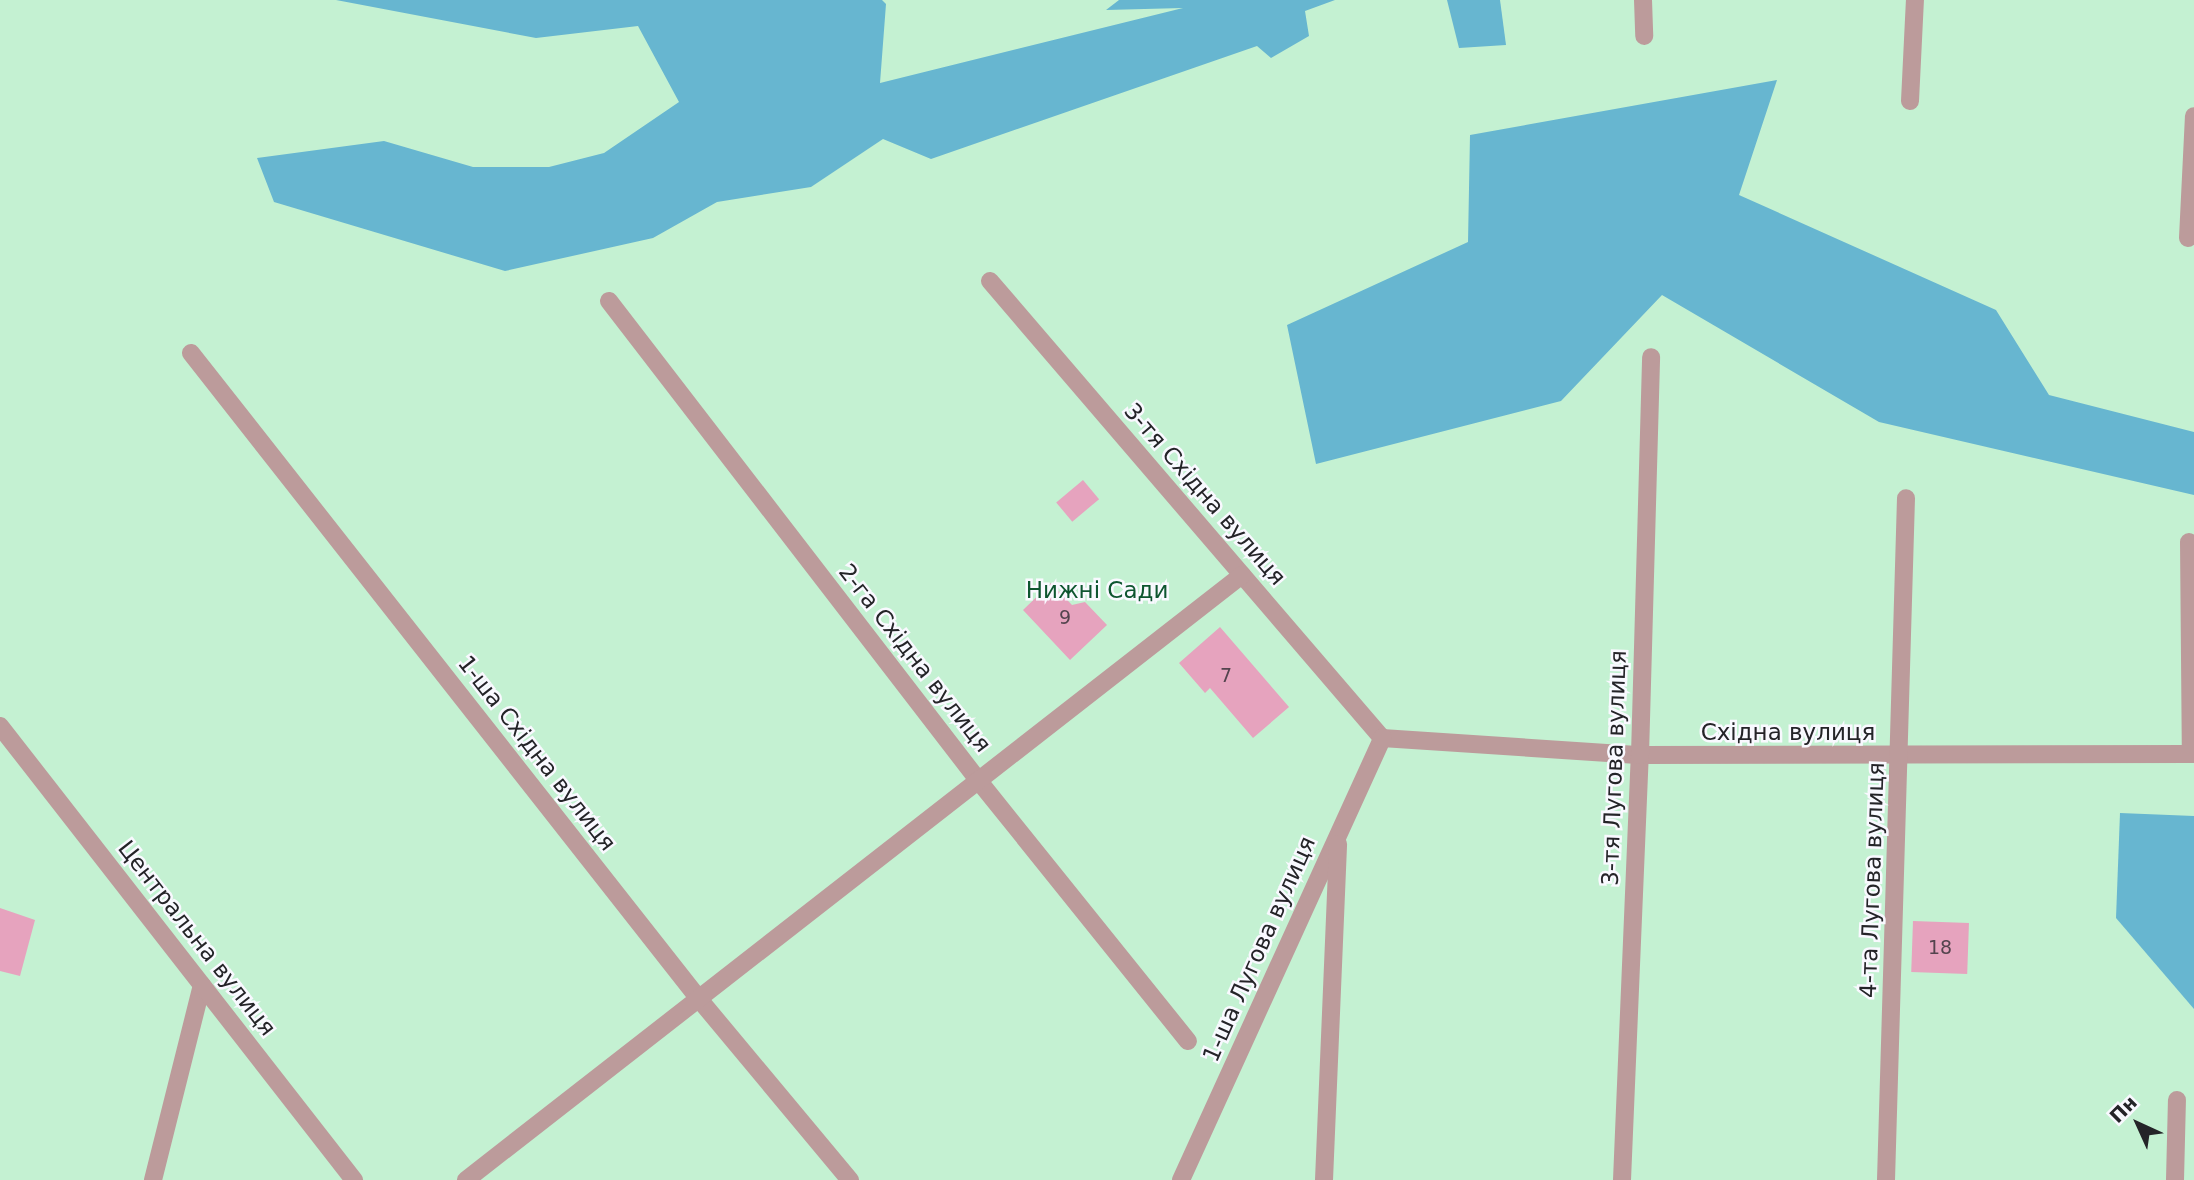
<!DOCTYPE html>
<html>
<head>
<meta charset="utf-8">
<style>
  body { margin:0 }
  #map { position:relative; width:2194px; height:1180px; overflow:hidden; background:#f9f9ff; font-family:"DejaVu Sans",sans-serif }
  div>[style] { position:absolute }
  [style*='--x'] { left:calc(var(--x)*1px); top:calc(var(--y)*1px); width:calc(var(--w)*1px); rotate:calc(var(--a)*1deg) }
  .green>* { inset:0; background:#c4f1d2; transform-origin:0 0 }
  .water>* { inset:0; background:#67b6d0 }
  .building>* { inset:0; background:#e6a3be; transform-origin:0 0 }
  .minor>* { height:18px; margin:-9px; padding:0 9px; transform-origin:9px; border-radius:9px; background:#bc9b9b }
  .tertiary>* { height:18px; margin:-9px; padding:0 9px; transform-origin:9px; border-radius:9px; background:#bc9b9b }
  span { translate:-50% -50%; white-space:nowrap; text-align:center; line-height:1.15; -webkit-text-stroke:5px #f9f9ff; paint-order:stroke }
  .number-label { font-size:19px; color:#54444e }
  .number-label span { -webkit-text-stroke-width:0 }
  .street-label { font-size:23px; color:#242428 }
  .park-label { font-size:23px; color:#0e5630 }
  .north { position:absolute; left:2103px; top:1089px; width:70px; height:70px; -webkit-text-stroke:5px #f9f9ff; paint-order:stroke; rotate:315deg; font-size:19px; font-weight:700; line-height:28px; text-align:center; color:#242428 }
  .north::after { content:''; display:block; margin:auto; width:24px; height:32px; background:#242428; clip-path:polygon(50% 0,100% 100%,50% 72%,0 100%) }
</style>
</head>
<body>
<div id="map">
  <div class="green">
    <i style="left:0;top:0;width:2194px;height:1180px"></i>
  </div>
  <div class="water">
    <i style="clip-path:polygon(336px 0,882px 0,886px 4px,880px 83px,1183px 8px,1106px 10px,1119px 0,1335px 0,1305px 11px,1309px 36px,1271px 58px,1257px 46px,931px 159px,883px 139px,811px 187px,717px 202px,653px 238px,505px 271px,274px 202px,257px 158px,384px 141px,473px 167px,549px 167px,604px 153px,679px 102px,638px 26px,536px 38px)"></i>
    <i style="clip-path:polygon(1447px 0,1500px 0,1506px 45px,1459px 48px)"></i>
    <i style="clip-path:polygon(1777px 80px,1739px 195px,1996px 310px,2049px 395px,2194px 432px,2194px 495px,1879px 422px,1662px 295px,1561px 401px,1316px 464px,1287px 325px,1468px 242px,1470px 135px)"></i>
    <i style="clip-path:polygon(2120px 813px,2194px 816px,2194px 1009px,2116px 918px)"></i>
  </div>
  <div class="building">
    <i style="left:1083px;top:480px;width:25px;height:35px;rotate:50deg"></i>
    <i style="clip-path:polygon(1051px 583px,1072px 605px,1085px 602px,1107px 625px,1070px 660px,1023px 610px)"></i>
    <i style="clip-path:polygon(1220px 627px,1289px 707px,1253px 738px,1210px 688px,1205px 693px,1179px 663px)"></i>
    <i style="clip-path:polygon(0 908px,35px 920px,20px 976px,0 971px)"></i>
    <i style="left:1913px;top:921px;width:56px;height:51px;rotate:2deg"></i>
  </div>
  <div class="minor">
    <i style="--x:1643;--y:0;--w:36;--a:88"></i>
    <i style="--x:1910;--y:101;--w:101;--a:-87.2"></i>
    <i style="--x:2188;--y:238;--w:122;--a:-87.2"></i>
    <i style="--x:990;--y:281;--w:602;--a:49.38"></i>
    <i style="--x:609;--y:301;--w:605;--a:52.39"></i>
    <i style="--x:978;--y:780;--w:335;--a:51.2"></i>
    <i style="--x:191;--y:353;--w:822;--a:51.82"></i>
    <i style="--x:699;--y:999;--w:236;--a:50.2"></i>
    <i style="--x:2189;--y:542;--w:212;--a:89.5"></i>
    <i style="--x:1382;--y:738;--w:259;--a:3.8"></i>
    <i style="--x:1640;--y:755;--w:554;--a:-0.1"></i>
    <i style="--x:153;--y:1180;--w:201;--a:-75.9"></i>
    <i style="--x:466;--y:1180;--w:984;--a:-37.94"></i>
    <i style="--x:1181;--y:1180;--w:486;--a:-65.5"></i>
    <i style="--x:1324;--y:1180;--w:336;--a:-87.6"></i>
    <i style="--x:1622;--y:1180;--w:425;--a:-87.6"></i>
    <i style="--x:1640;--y:755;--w:398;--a:-88.4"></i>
    <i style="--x:1886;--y:1180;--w:682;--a:-88.32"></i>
    <i style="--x:2175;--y:1180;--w:80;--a:-88.6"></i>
  </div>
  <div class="tertiary">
    <i style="--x:0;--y:726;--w:576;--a:52.06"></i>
  </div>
  <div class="number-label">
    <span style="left:1065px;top:618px">9</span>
    <span style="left:1226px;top:676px">7</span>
    <span style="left:1940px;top:948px">18</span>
  </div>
  <div class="street-label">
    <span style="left:1205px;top:494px;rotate:49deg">3-тя Східна вулиця</span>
    <span style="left:915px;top:658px;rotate:52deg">2-га Східна вулиця</span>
    <span style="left:1788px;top:732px">Східна вулиця</span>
    <span style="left:537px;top:753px;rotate:52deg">1-ша Східна вулиця</span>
    <span style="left:1614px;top:768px;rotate:-88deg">3-тя Лугова вулиця</span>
    <span style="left:1872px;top:880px;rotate:-88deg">4-та Лугова вулиця</span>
    <span style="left:197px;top:938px;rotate:52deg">Центральна вулиця</span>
    <span style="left:1259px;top:949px;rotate:-66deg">1-ша Лугова вулиця</span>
  </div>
  <div class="park-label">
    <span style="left:1097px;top:590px">Нижні Сади</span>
  </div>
  <div class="north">Пн</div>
</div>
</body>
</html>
